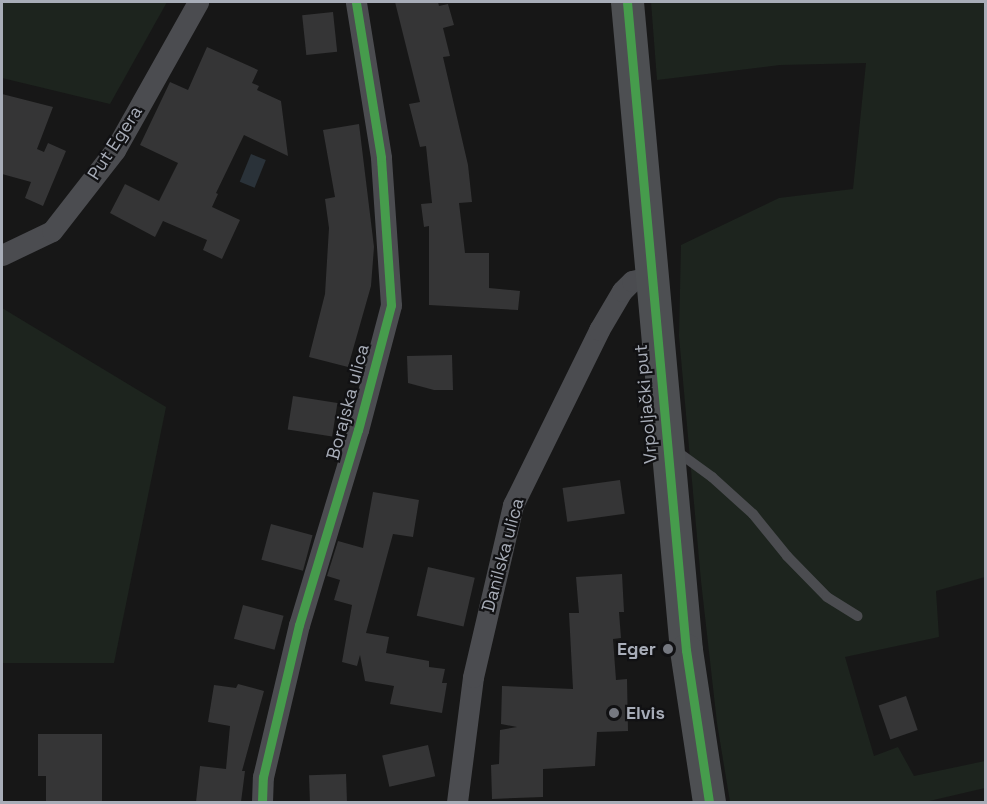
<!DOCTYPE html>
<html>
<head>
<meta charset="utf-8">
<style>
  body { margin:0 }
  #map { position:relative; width:987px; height:804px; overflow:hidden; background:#171717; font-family:"Space Grotesk",sans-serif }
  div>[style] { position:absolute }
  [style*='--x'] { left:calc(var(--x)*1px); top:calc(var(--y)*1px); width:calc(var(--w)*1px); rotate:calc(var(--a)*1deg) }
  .green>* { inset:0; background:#1d241e }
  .water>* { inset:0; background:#2a3239; transform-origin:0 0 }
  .building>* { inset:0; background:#353536; transform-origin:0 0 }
  .lane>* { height:10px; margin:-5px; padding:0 5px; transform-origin:5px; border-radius:5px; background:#4b4c50 }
  .street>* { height:21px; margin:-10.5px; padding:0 10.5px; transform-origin:10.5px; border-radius:10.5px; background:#4b4c50 }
  .primary>* { height:33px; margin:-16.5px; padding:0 16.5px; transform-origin:16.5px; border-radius:16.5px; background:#4d4f52 }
  .cycleway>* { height:9px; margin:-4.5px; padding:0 4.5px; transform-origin:4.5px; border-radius:4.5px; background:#469c4c }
  .dots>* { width:16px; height:16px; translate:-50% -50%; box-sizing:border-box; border:3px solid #111113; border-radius:50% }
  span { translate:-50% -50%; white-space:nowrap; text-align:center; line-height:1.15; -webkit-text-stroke:4.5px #111113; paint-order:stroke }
  .street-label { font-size:18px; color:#a8adb8 }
  .poi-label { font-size:18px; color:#a8adb8; font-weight:700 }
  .right { translate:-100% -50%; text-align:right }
  .left { translate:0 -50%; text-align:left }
  .frame { position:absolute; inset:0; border:3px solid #a8adb8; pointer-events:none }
</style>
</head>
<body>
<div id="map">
  <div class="green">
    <i style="clip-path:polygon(2px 2px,167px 2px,110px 104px,2px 78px)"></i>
    <i style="clip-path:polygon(651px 2px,985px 2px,985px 577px,936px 591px,939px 637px,845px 657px,874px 756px,898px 747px,914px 776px,985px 761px,985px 788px,925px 802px,730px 802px,717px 723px,701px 581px,679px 336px,681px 245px,779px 198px,853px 189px,866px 63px,780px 65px,657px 80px)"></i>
    <i style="clip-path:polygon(2px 308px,166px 407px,114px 663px,2px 663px)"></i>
  </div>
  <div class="water">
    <i style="left:251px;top:154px;width:16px;height:30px;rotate:22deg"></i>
  </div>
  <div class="building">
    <i style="clip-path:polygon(395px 2px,438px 2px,439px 6px,448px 4px,454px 25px,443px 28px,450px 56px,443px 57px,468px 165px,472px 202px,459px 203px,465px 253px,489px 253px,489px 288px,520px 291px,518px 310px,429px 305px,429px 226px,424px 227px,421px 204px,432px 203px,426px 146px,420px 147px,409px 104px,420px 102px)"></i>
    <i style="left:333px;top:12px;width:40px;height:31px;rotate:84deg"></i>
    <i style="clip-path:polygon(207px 47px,258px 70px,252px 83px,259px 86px,257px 90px,281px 101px,288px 156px,244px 135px,216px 193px,218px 194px,212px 207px,240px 220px,222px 259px,203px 250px,207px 240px,163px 221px,155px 237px,110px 213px,125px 184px,159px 201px,178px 163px,140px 145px,170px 82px,188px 90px)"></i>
    <i style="clip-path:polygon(2px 94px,53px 107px,37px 149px,44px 152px,48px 143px,66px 151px,43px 206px,25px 198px,31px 182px,2px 174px)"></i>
    <i style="clip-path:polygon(359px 124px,374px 247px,371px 286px,348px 367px,309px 357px,325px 294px,329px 228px,325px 199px,335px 197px,323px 130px)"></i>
    <i style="clip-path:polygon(452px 355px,453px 390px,434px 390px,408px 383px,407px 356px)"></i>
    <i style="left:293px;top:396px;width:45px;height:34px;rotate:9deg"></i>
    <i style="left:620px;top:480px;width:34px;height:58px;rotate:82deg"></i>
    <i style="clip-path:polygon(373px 492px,419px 500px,413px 537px,393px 534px,366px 633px,389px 637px,386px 653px,429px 661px,429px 667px,445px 669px,442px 683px,447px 683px,442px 713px,390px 704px,394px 686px,365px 681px,360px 655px,357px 666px,342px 662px,352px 605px,334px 600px,340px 580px,327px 576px,338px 541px,363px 548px)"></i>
    <i style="left:271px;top:524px;width:43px;height:37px;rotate:15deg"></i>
    <i style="left:428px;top:567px;width:48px;height:50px;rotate:13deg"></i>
    <i style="clip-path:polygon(622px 574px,624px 612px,619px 612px,621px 638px,613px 639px,616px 680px,627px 679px,628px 731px,597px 732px,595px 766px,543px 769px,543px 797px,492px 799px,491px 765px,499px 764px,500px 730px,517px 727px,501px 724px,502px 686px,573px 689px,569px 613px,579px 613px,576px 577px)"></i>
    <i style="left:243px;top:605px;width:42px;height:35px;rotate:15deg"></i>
    <i style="clip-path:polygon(238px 684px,264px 691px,242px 771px,245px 771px,241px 802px,196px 802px,200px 766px,226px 769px,230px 726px,208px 722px,214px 685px,236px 688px)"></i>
    <i style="left:906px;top:696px;width:36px;height:29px;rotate:71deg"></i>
    <i style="clip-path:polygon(38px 734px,102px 734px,102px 802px,46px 802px,46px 776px,38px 776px)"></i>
    <i style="left:428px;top:745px;width:32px;height:47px;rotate:77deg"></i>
    <i style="left:346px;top:774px;width:28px;height:37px;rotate:88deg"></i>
  </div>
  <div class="lane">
    <i style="--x:675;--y:450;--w:46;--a:36.1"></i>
    <i style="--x:712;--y:477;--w:55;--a:42.1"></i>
    <i style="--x:753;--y:514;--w:54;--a:51"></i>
    <i style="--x:787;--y:556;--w:57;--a:45.7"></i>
    <i style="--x:827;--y:597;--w:36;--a:32"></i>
  </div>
  <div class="street">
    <i style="--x:2;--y:255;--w:55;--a:-25.6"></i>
    <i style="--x:52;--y:231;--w:103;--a:-52.1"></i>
    <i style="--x:115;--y:150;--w:170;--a:-60.7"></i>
    <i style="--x:262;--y:802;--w:25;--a:-88"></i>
    <i style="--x:263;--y:777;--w:156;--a:-76.7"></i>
    <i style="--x:299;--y:625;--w:204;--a:-73.2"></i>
    <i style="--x:358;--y:430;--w:129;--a:-75.2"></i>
    <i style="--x:391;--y:305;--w:148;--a:-93.9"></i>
    <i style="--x:381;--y:157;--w:157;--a:-99.2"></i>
    <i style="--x:457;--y:802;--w:126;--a:-82.7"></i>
    <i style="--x:473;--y:677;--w:177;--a:-76.9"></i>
    <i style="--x:513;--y:505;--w:195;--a:-63.8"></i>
    <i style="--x:599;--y:330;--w:45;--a:-59.5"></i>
    <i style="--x:622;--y:291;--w:14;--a:-45"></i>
    <i style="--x:632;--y:281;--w:18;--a:-13"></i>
  </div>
  <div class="primary">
    <i style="--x:627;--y:2;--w:651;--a:84.8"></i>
    <i style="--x:686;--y:650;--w:154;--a:81.4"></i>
  </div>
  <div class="cycleway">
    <i style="--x:627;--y:2;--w:651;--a:84.8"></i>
    <i style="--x:686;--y:650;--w:154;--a:81.4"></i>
    <i style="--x:262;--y:802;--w:25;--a:-88"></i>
    <i style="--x:263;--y:777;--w:156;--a:-76.7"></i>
    <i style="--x:299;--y:625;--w:204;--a:-73.2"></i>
    <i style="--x:358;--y:430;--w:129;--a:-75.2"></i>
    <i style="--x:391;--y:305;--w:148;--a:-93.9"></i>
    <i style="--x:381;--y:157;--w:157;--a:-99.2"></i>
  </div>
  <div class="dots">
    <i style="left:668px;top:649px;background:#757880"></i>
    <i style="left:614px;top:713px;background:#757880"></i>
  </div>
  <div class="street-label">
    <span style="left:115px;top:143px;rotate:-57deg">Put Egera</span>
    <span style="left:348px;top:402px;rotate:-75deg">Borajska ulica</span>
    <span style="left:646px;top:404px;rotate:-95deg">Vrpoljački put</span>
    <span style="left:503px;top:555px;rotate:-75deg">Danilska ulica</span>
  </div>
  <div class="poi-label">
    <span class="right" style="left:656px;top:649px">Eger</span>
    <span class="left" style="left:626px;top:713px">Elvis</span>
  </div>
  <div class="frame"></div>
</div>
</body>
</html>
